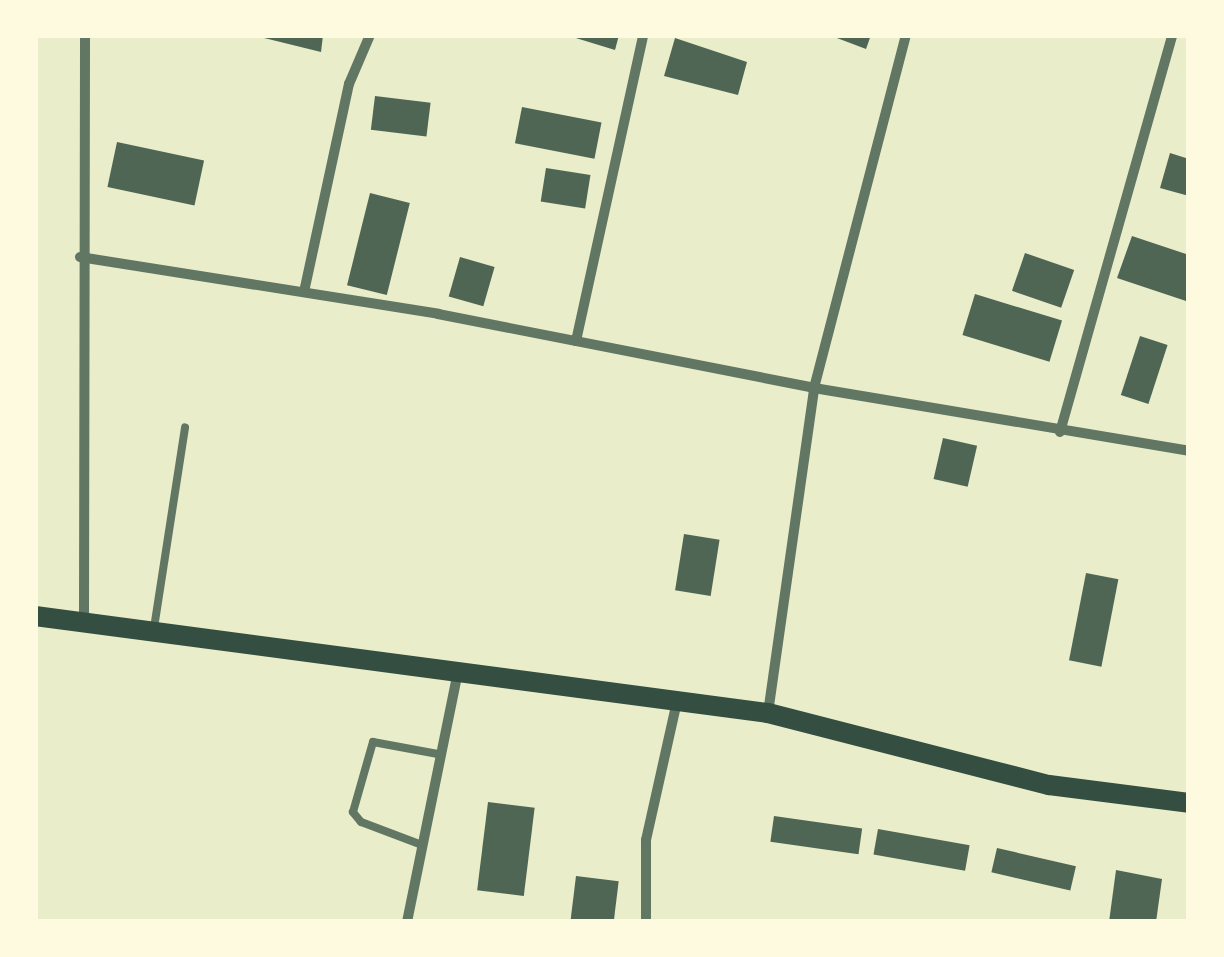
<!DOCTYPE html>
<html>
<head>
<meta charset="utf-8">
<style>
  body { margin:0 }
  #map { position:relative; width:1224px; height:957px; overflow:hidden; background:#e9edc9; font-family:Rubik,sans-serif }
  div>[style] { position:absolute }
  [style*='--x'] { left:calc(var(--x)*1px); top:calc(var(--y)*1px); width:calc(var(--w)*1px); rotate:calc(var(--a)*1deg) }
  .building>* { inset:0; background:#4f6655; transform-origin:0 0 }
  .service>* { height:8px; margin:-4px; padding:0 4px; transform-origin:4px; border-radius:4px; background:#617663 }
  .minor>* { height:10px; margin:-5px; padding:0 5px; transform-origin:5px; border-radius:5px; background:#617663 }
  .secondary>* { height:20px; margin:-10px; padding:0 10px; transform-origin:10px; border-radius:10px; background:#344e41 }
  span { translate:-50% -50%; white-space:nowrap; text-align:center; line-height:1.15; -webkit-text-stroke:10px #fefae0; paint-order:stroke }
  .frame { position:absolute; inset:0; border:38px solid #fefae0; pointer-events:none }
</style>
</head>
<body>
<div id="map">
  <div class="building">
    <i style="clip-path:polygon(252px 35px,323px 35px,321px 52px)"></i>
    <i style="clip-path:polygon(566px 35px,619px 35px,615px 50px)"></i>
    <i style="clip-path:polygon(829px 35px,871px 35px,866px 49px)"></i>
    <i style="clip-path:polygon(675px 38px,747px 62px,738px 95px,664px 76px)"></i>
    <i style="left:375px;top:96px;width:56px;height:34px;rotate:7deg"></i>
    <i style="left:522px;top:107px;width:81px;height:37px;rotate:11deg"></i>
    <i style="left:117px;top:142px;width:89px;height:46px;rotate:12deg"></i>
    <i style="clip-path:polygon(1170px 153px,1189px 159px,1189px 196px,1160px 188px)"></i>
    <i style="left:546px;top:168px;width:45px;height:34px;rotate:9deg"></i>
    <i style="left:370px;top:193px;width:41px;height:95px;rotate:14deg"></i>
    <i style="clip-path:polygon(1132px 236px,1189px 255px,1189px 302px,1117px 278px)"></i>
    <i style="left:1025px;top:253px;width:52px;height:40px;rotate:19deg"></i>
    <i style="left:460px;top:257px;width:36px;height:41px;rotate:16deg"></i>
    <i style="left:975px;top:294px;width:91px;height:43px;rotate:17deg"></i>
    <i style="left:1140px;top:336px;width:29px;height:62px;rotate:18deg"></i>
    <i style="left:943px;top:438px;width:35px;height:42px;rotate:13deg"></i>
    <i style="left:684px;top:534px;width:36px;height:57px;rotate:9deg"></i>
    <i style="left:1086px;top:573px;width:33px;height:89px;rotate:11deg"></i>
    <i style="left:488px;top:802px;width:47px;height:89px;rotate:7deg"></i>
    <i style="left:774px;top:816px;width:89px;height:26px;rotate:8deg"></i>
    <i style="left:878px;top:829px;width:93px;height:26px;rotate:10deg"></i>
    <i style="left:997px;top:848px;width:81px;height:25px;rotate:13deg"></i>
    <i style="clip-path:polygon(1116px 870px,1162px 879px,1156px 922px,1109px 922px)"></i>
    <i style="left:576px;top:876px;width:43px;height:46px;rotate:7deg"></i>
  </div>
  <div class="service">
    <i style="--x:154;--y:628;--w:203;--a:-81.2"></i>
    <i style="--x:422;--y:845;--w:65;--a:-159.3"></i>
    <i style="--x:361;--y:822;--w:13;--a:-129"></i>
    <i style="--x:353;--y:812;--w:73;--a:-74.1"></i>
    <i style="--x:373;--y:742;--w:66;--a:10.5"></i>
  </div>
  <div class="minor">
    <i style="--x:80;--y:257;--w:363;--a:9"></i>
    <i style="--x:438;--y:314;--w:383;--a:11.1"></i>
    <i style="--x:814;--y:388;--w:380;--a:9.5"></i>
    <i style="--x:304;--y:292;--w:213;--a:-77.8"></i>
    <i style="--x:349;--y:84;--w:53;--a:-66.8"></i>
    <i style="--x:576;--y:341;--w:313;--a:-77.6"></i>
    <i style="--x:1060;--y:432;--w:412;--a:-74.2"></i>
    <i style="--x:84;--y:619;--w:584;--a:-89.9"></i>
    <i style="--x:768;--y:713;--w:328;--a:-81.9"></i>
    <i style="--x:814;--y:388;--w:365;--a:-75.4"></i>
    <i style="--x:407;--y:922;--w:256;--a:-78.5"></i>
    <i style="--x:646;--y:922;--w:82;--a:-90"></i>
    <i style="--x:646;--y:840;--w:142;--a:-77.4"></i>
  </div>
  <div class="secondary">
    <i style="--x:35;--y:616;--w:739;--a:7.54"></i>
    <i style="--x:768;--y:713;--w:290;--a:14.4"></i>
    <i style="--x:1049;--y:785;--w:141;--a:7.3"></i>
  </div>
  <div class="frame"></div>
</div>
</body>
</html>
